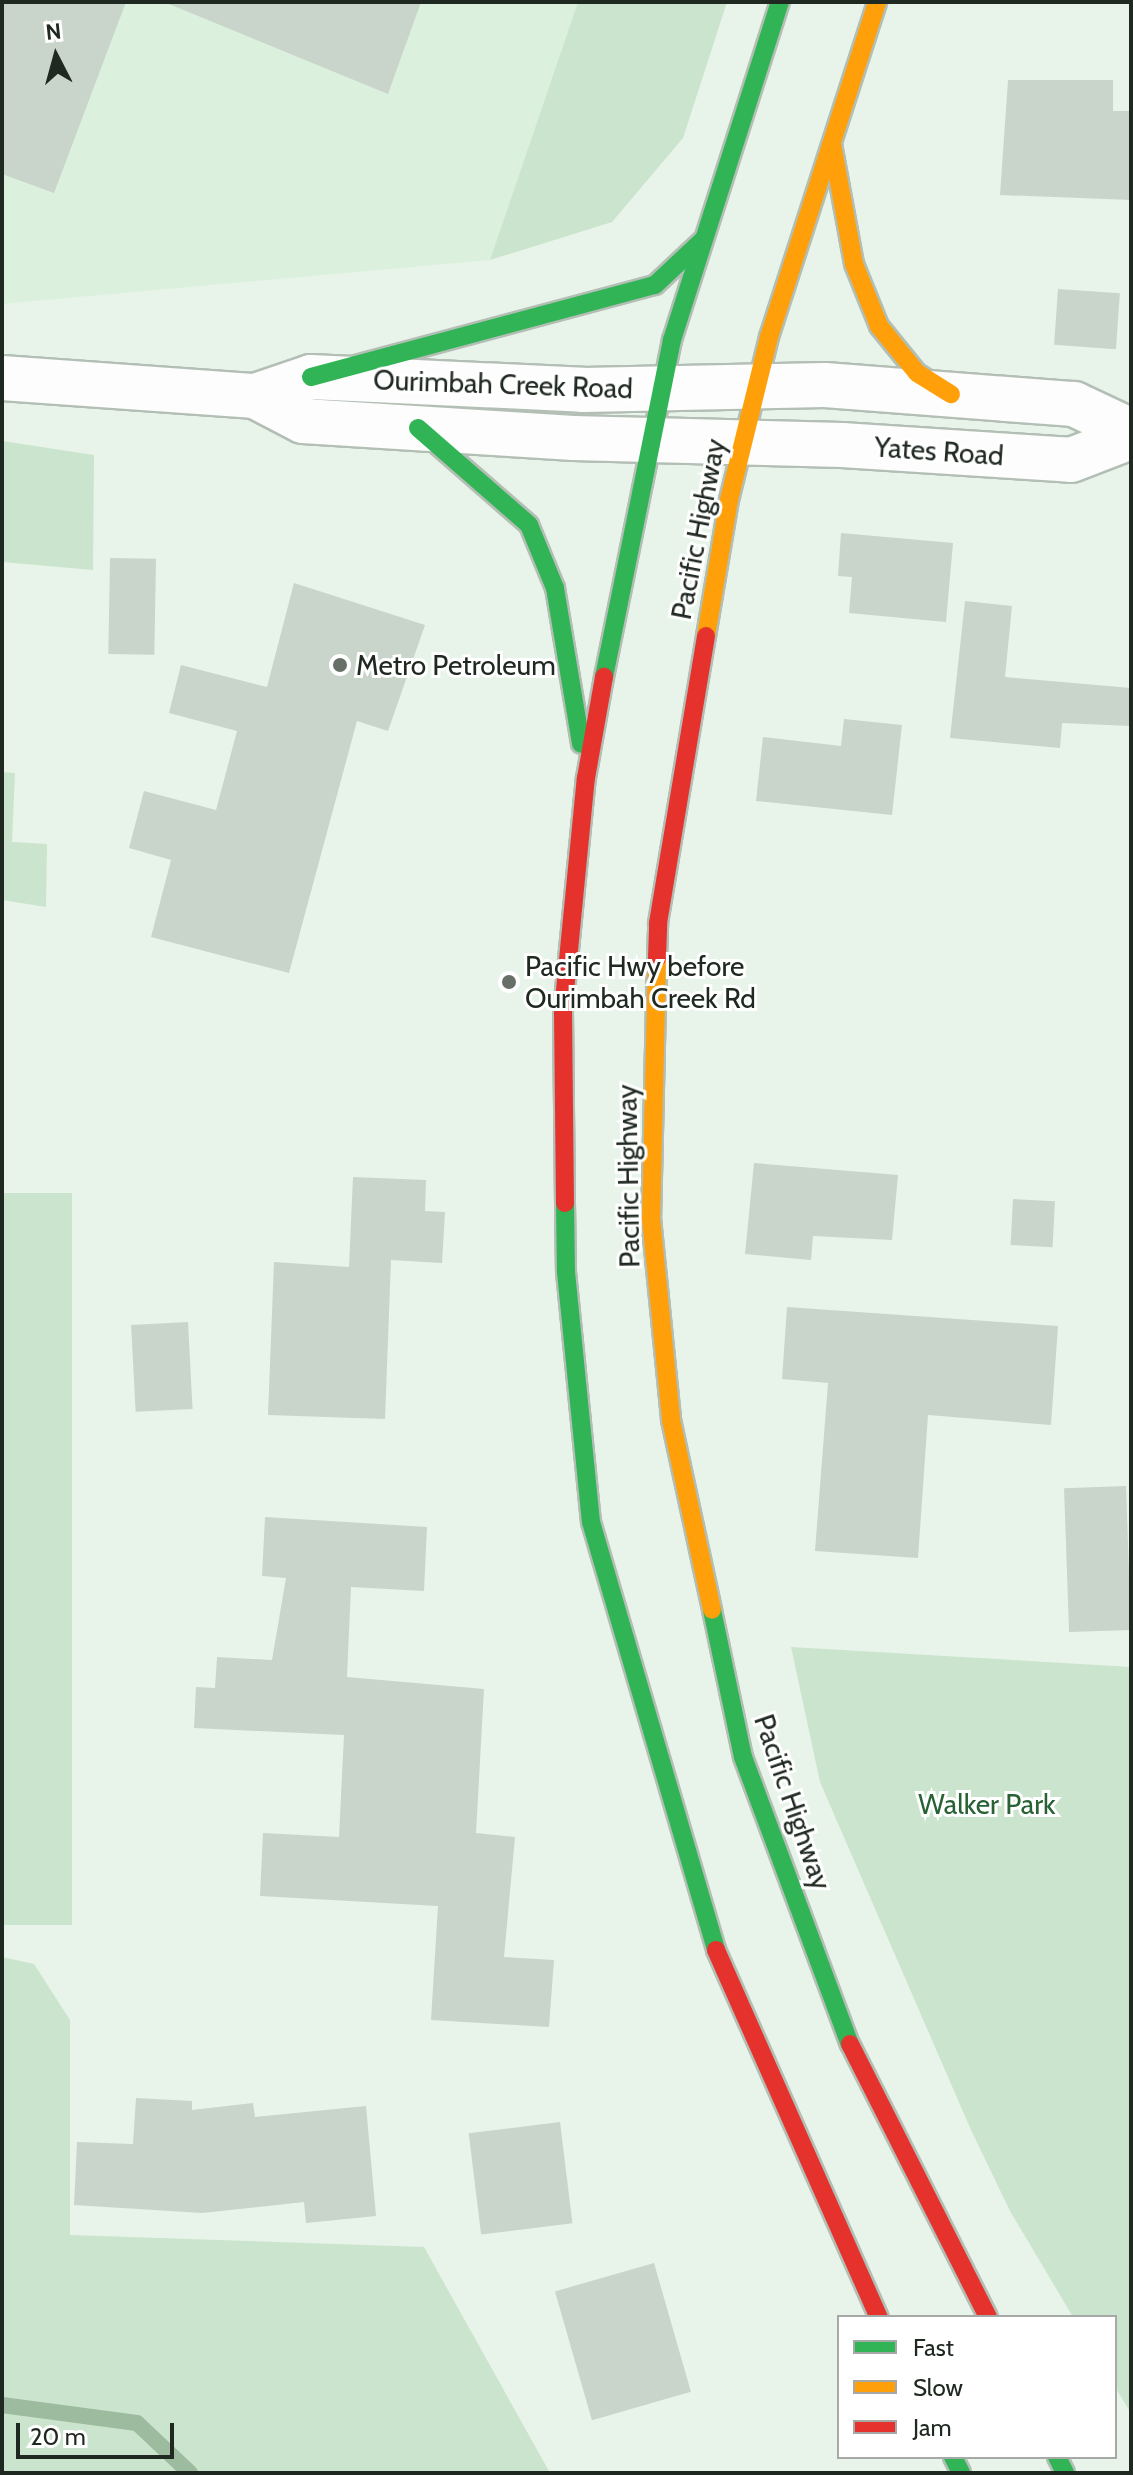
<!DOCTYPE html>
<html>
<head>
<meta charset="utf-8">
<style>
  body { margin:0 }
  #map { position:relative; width:1133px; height:2475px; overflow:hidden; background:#e8f4e9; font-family:Cabin,sans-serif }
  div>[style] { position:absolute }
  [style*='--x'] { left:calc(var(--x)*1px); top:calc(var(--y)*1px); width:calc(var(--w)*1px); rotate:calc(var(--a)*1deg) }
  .built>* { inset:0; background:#dbf1dd }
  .green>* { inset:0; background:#cbe4cd; transform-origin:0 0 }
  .stream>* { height:16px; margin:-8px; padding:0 8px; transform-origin:8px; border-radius:8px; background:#9cbb9f }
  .building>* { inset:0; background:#c9d4cb; transform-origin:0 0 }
  .roads { filter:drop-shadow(2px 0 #b3beb5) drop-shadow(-2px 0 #b3beb5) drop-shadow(0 2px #b3beb5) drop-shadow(0 -2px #b3beb5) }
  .street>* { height:44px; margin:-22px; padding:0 22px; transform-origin:22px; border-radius:22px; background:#fcfdfc }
  .fast>* { height:18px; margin:-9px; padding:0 9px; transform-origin:9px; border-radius:9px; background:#30b455 }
  .slow>* { height:18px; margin:-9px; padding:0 9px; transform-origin:9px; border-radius:9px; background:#ff9f0a }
  .jam>* { height:18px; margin:-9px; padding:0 9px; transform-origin:9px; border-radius:9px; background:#e5322d }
  .dots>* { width:22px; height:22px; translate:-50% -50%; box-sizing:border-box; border:4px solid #fff; border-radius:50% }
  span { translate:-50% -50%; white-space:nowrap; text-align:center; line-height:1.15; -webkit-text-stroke:6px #fff; paint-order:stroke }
  .street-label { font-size:28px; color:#202921 }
  .poi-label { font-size:28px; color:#202921 }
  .left { translate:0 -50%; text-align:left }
  .park-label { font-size:28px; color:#286234 }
  .frame { position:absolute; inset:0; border:4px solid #202921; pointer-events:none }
  .legend { position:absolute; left:837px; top:2315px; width:280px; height:144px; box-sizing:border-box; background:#fff; border:2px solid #a6a9a6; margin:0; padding:10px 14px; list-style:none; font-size:24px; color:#202921 }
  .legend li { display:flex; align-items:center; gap:16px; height:40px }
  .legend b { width:40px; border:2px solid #a6a9a6 }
  .north { position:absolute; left:16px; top:16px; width:80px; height:80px; -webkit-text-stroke:6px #fff; paint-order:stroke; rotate:354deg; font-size:22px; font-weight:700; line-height:32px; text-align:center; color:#202921 }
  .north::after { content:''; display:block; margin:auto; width:28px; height:36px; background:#202921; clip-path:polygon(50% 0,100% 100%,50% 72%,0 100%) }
  .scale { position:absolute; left:16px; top:2423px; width:158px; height:36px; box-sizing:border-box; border:4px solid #202921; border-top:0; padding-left:10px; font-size:24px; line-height:28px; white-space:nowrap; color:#202921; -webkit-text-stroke:6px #fff; paint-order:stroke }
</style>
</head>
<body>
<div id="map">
  <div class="built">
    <i style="clip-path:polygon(2px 2px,578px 2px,490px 260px,2px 304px)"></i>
  </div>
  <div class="green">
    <i style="clip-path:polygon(578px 2px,727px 2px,683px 138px,612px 222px,490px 260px)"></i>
    <i style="clip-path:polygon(2px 441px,94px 455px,93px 570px,2px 562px)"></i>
    <i style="clip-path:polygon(2px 772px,15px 773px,12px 842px,47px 844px,46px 907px,2px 900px)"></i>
    <i style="left:72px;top:1193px;width:732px;height:70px;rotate:90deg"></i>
    <i style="clip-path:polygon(791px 1647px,1131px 1667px,1131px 2413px,1115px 2387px,1115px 2317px,1073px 2317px,1010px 2211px,971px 2130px,820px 1782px)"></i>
    <i style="clip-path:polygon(2px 1957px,34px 1964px,70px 2020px,70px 2235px,424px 2247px,550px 2473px,2px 2473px)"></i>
  </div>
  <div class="stream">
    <i style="--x:2;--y:2405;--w:136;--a:7.6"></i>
    <i style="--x:137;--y:2423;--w:73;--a:43.3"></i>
  </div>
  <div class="building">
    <i style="clip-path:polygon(2px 2px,126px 2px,54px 193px,2px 174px)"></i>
    <i style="clip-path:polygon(164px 2px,421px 2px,388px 94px)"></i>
    <i style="clip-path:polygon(1008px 80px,1113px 80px,1113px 111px,1131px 111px,1131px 200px,1000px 195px)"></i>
    <i style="left:1058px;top:289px;width:62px;height:56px;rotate:4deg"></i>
    <i style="clip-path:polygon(841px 533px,953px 543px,946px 622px,849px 613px,852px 577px,838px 576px)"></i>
    <i style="left:110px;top:558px;width:46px;height:96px;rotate:1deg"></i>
    <i style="clip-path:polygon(294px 583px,425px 625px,388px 731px,357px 721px,289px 973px,151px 937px,171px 860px,129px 848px,144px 791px,216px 810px,237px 731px,169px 713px,181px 665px,267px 687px)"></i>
    <i style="clip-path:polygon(965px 601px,1012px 606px,1005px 677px,1131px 688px,1131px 726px,1062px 723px,1060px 748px,950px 738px)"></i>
    <i style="clip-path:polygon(844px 719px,902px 725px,892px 815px,756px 801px,763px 737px,841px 746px)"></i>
    <i style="clip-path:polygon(754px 1163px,898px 1175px,892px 1240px,813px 1236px,811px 1260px,745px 1254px)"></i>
    <i style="clip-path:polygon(353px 1177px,426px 1180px,425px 1211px,445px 1212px,442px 1263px,391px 1260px,385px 1419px,268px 1415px,274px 1262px,349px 1267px)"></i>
    <i style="left:1013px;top:1199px;width:42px;height:46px;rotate:3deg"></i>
    <i style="clip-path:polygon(787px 1307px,1058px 1326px,1051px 1425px,928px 1415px,918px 1558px,815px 1551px,828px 1383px,782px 1379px)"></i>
    <i style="left:188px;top:1322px;width:87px;height:57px;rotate:87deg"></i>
    <i style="left:1126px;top:1486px;width:144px;height:62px;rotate:88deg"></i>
    <i style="clip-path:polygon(265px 1517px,427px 1527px,424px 1591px,351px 1587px,347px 1677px,484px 1689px,476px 1833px,515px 1837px,504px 1957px,554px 1960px,549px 2027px,431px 2020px,438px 1906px,260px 1896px,263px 1833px,339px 1837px,344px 1735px,194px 1728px,196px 1687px,215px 1688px,217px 1657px,272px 1660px,286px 1578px,262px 1576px)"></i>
    <i style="clip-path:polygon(136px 2098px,192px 2101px,192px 2110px,253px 2103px,255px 2117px,366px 2106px,376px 2216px,306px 2223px,304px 2202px,202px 2213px,74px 2205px,77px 2142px,133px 2144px)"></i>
    <i style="left:560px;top:2122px;width:102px;height:92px;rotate:83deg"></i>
    <i style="left:654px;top:2263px;width:134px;height:103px;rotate:74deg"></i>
  </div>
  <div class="roads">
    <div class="street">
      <i style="--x:2;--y:378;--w:254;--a:4.1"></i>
      <i style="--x:255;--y:396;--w:59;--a:-18.7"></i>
      <i style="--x:311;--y:377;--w:272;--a:2.7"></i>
      <i style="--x:583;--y:390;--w:242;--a:-1.2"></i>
      <i style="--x:825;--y:385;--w:250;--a:4.4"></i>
      <i style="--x:1074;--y:404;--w:63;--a:25.3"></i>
      <i style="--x:255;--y:396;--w:54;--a:27.5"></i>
      <i style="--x:303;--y:421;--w:271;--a:3.6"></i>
      <i style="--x:573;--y:438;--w:269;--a:1.5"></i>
      <i style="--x:842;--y:445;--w:229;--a:3.7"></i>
      <i style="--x:1071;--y:460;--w:64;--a:-21"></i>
    </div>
    <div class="fast">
      <i style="--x:311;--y:377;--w:356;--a:-15"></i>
      <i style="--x:655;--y:285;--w:66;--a:-43.2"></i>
      <i style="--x:418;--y:428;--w:147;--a:41.1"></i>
      <i style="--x:529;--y:525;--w:68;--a:67.6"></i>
      <i style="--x:555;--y:588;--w:158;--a:80.5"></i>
      <i style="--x:604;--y:677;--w:344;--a:-78.6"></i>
      <i style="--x:672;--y:340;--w:355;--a:-72.3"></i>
      <i style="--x:565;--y:1203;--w:69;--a:89.2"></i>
      <i style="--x:566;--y:1272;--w:251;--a:84.3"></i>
      <i style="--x:591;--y:1522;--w:446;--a:73.7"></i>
      <i style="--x:712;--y:1610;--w:150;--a:78.1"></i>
      <i style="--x:743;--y:1757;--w:306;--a:69.6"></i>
      <i style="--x:953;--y:2457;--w:18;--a:63"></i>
      <i style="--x:1057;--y:2457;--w:18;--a:63"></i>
    </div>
    <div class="slow">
      <i style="--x:832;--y:144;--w:122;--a:79.6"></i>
      <i style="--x:854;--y:264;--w:67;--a:68"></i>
      <i style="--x:879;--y:326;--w:60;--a:51"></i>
      <i style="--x:917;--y:373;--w:40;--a:32"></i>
      <i style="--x:706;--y:636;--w:138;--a:-80.4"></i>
      <i style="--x:729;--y:500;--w:168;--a:-76.2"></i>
      <i style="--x:769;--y:337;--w:352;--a:-72.1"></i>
      <i style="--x:657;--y:958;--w:260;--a:91.3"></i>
      <i style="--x:651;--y:1218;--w:203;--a:84.3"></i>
      <i style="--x:671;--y:1420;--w:194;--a:77.8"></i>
    </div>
    <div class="jam">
      <i style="--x:657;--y:958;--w:35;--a:-88"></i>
      <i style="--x:658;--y:923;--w:291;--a:-80.5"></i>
      <i style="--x:565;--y:1203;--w:192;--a:-90.6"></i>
      <i style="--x:563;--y:1011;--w:234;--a:-84.4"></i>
      <i style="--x:586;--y:778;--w:103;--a:-79.9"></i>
      <i style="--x:716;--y:1950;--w:402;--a:66.1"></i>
      <i style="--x:850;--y:2044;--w:306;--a:63.2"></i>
    </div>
  </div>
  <div class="dots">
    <i style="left:340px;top:665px;background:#667067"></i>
    <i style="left:509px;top:982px;background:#667067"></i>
  </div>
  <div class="street-label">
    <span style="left:503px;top:384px;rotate:2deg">Ourimbah Creek Road</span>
    <span style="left:939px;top:451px;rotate:4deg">Yates Road</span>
    <span style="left:698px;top:529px;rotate:-79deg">Pacific Highway</span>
    <span style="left:628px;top:1176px;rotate:-91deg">Pacific Highway</span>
    <span style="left:793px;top:1802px;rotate:71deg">Pacific Highway</span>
  </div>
  <div class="poi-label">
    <span class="left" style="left:356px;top:665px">Metro Petroleum</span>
    <span class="left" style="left:525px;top:982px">Pacific Hwy before<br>Ourimbah Creek Rd</span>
  </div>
  <div class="park-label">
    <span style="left:987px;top:1804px">Walker Park</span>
  </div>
  <div class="frame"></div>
  <ul class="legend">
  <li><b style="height:10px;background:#30b455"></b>Fast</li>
  <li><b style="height:10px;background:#ff9f0a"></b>Slow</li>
  <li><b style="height:10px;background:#e5322d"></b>Jam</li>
  </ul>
  <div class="north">N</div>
  <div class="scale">20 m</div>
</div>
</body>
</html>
